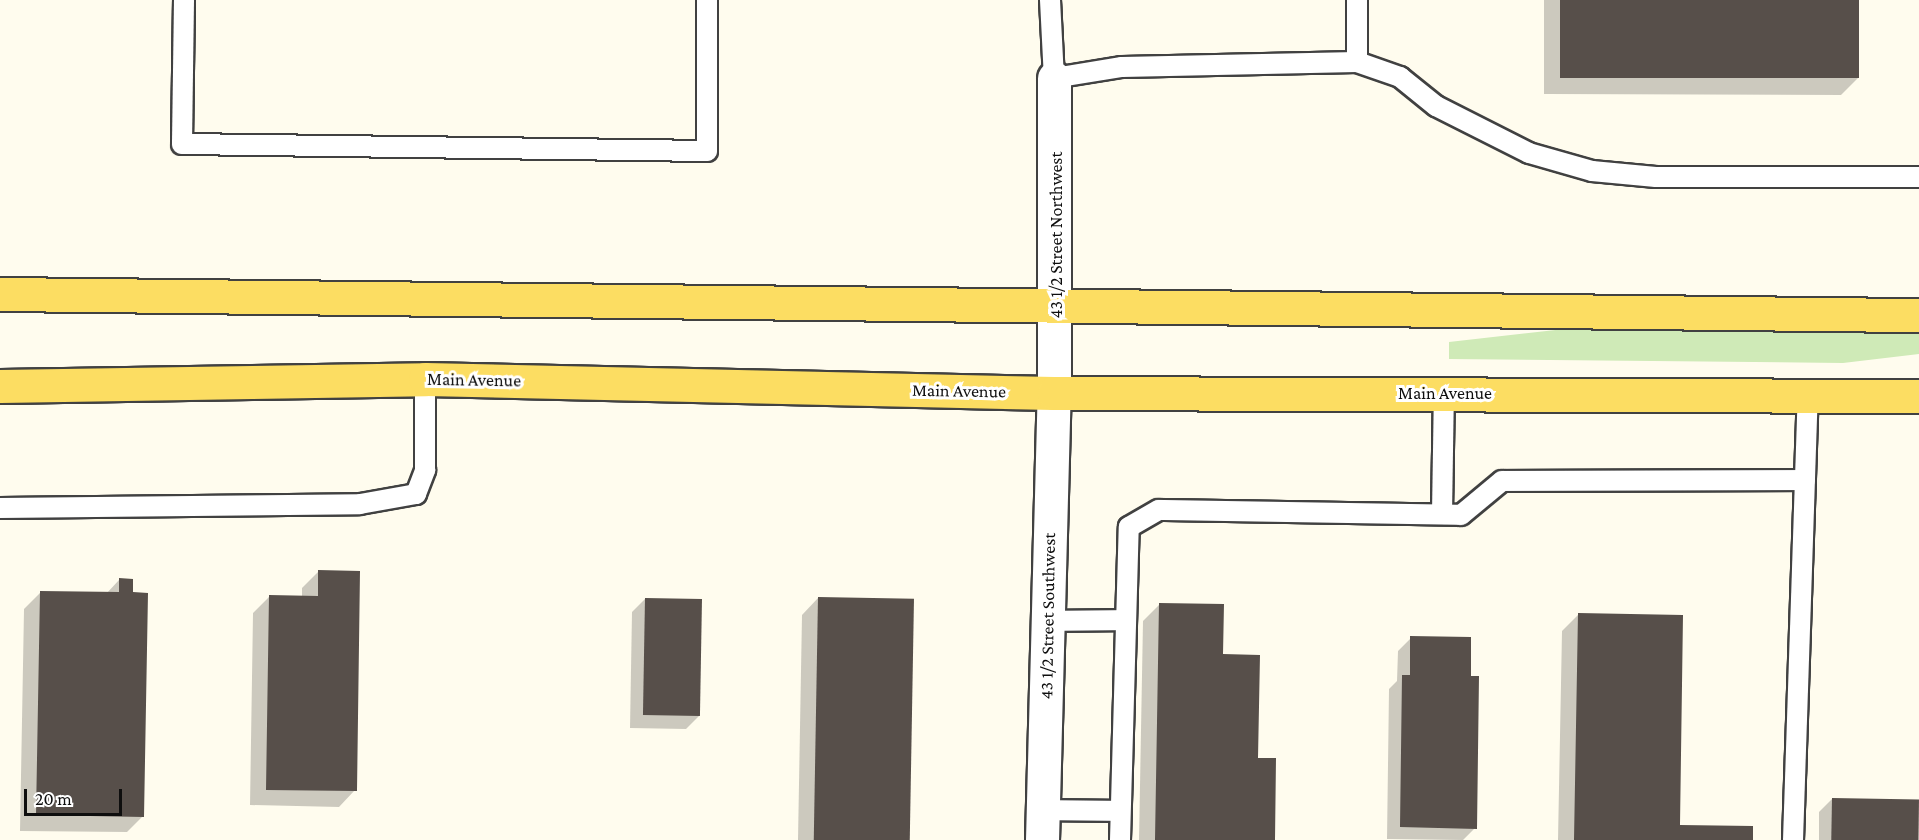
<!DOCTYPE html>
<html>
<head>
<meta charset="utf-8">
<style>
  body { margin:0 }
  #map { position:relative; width:1919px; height:840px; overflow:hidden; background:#fffcee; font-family:"Crimson Pro",serif }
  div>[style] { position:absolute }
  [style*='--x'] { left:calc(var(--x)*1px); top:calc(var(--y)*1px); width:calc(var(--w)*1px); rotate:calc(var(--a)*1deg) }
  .green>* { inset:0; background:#cfeab7 }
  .shadow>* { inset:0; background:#0003 }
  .building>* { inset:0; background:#574f4a; transform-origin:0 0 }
  .roads { filter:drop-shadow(2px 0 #414141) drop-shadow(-2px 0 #414141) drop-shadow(0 2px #414141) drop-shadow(0 -2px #414141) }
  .lane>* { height:20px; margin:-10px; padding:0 10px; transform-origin:10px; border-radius:10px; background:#fff }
  .street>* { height:33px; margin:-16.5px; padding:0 16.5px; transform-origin:16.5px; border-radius:16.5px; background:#fff }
  .primary>* { height:33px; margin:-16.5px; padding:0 16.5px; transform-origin:16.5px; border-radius:16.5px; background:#fcdd62 }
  span { translate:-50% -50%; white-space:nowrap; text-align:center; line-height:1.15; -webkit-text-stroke:6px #fff; paint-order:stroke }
  .street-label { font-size:18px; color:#0e0e0e }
  .scale { position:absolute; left:24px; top:789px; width:98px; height:27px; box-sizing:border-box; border:3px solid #0e0e0e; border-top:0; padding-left:8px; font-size:18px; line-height:21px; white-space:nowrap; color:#0e0e0e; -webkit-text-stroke:4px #fff; paint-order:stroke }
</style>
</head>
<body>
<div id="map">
  <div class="green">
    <i style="clip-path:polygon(1636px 321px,1919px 324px,1919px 354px,1843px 363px,1449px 359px,1449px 342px)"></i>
  </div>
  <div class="shadow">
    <i style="clip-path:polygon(1544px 0,1858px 0,1858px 78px,1841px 95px,1544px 94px)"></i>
    <i style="clip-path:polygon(319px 571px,355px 790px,339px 807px,250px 805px,253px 613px,269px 597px,302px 597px,302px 588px)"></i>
    <i style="clip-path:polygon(119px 580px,143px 816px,127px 832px,20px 831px,24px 609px,40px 593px,106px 594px)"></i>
    <i style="clip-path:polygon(818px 598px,908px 840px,798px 840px,802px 615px)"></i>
    <i style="clip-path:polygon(645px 599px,699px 716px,686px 729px,630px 728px,632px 612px)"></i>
    <i style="clip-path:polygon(1159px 605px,1221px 656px,1257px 759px,1274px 840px,1139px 840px,1143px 621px)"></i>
    <i style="clip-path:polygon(1578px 615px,1679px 826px,1751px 840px,1558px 840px,1562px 631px)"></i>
    <i style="clip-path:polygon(1411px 638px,1475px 828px,1463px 840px,1387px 839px,1389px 689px,1397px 681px,1398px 651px)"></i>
    <i style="clip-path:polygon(1832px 799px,1919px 801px,1919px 840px,1819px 840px,1819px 812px)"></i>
  </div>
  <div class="building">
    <i style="left:1560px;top:0;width:299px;height:78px"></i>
    <i style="clip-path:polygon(318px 570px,360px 571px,357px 791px,266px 790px,269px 595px,318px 596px)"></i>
    <i style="clip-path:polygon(119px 578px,133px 579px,133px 592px,148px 593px,144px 817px,36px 815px,40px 591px,119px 592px)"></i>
    <i style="left:818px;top:597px;width:96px;height:243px;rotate:1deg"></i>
    <i style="left:645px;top:598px;width:57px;height:117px;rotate:1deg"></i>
    <i style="clip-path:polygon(1159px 603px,1224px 604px,1223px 654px,1260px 655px,1258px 758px,1276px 758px,1275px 840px,1155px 840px)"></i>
    <i style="clip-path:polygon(1578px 613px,1683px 615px,1680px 825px,1753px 826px,1753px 840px,1574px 840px)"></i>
    <i style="clip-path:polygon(1410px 636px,1471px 637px,1471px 676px,1479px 676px,1477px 829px,1400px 827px,1402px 675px,1410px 675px)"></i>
    <i style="left:1832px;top:798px;width:87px;height:42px;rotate:1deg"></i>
  </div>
  <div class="roads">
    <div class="lane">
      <i style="--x:184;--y:0;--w:144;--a:90.8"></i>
      <i style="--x:182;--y:144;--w:525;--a:0.76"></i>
      <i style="--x:707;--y:151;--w:151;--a:-90"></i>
      <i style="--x:1050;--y:0;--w:78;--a:87.1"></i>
      <i style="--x:1054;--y:78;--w:69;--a:-9.2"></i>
      <i style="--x:1122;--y:67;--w:235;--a:-1.2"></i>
      <i style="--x:1357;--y:62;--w:46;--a:19.2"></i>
      <i style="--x:1400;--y:77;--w:46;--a:38.9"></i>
      <i style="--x:1436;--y:106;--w:104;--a:26.8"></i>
      <i style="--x:1529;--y:153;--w:66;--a:15.9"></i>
      <i style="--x:1592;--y:171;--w:64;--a:5.4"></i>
      <i style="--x:1656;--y:177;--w:263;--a:0"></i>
      <i style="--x:1357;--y:0;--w:62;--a:90"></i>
      <i style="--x:0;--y:508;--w:360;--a:-0.6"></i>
      <i style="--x:360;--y:504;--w:57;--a:-10.1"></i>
      <i style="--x:416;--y:494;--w:26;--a:-69"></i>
      <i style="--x:425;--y:470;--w:91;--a:-90"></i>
      <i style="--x:1442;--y:514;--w:121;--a:-89.1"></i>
      <i style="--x:1048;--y:621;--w:78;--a:-0.7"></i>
      <i style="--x:1043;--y:810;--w:77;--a:0.7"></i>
      <i style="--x:1120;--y:840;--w:313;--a:-88.4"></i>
      <i style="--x:1129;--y:527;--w:34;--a:-30"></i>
      <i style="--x:1159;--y:510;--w:302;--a:0.9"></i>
      <i style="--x:1461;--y:515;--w:53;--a:-39.7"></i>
      <i style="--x:1502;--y:481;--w:303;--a:-0.2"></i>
      <i style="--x:1793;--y:840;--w:446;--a:-88.1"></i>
    </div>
    <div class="street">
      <i style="--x:1042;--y:840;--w:447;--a:-88.5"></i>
      <i style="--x:1054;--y:393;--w:315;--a:-90"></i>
    </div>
    <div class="primary">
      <i style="--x:0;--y:294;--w:1919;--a:0.63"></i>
      <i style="--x:0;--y:386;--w:425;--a:-0.9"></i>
      <i style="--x:425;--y:379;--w:629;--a:1.28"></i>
      <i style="--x:1054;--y:393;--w:865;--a:0.2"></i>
    </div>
  </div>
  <div class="street-label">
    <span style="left:1056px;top:235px;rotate:-90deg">43 1/2 Street Northwest</span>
    <span style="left:474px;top:380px;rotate:1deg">Main Avenue</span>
    <span style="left:959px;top:391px;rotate:1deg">Main Avenue</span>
    <span style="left:1445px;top:393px">Main Avenue</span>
    <span style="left:1048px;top:616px;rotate:-89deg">43 1/2 Street Southwest</span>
  </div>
  <div class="scale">20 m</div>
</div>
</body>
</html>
